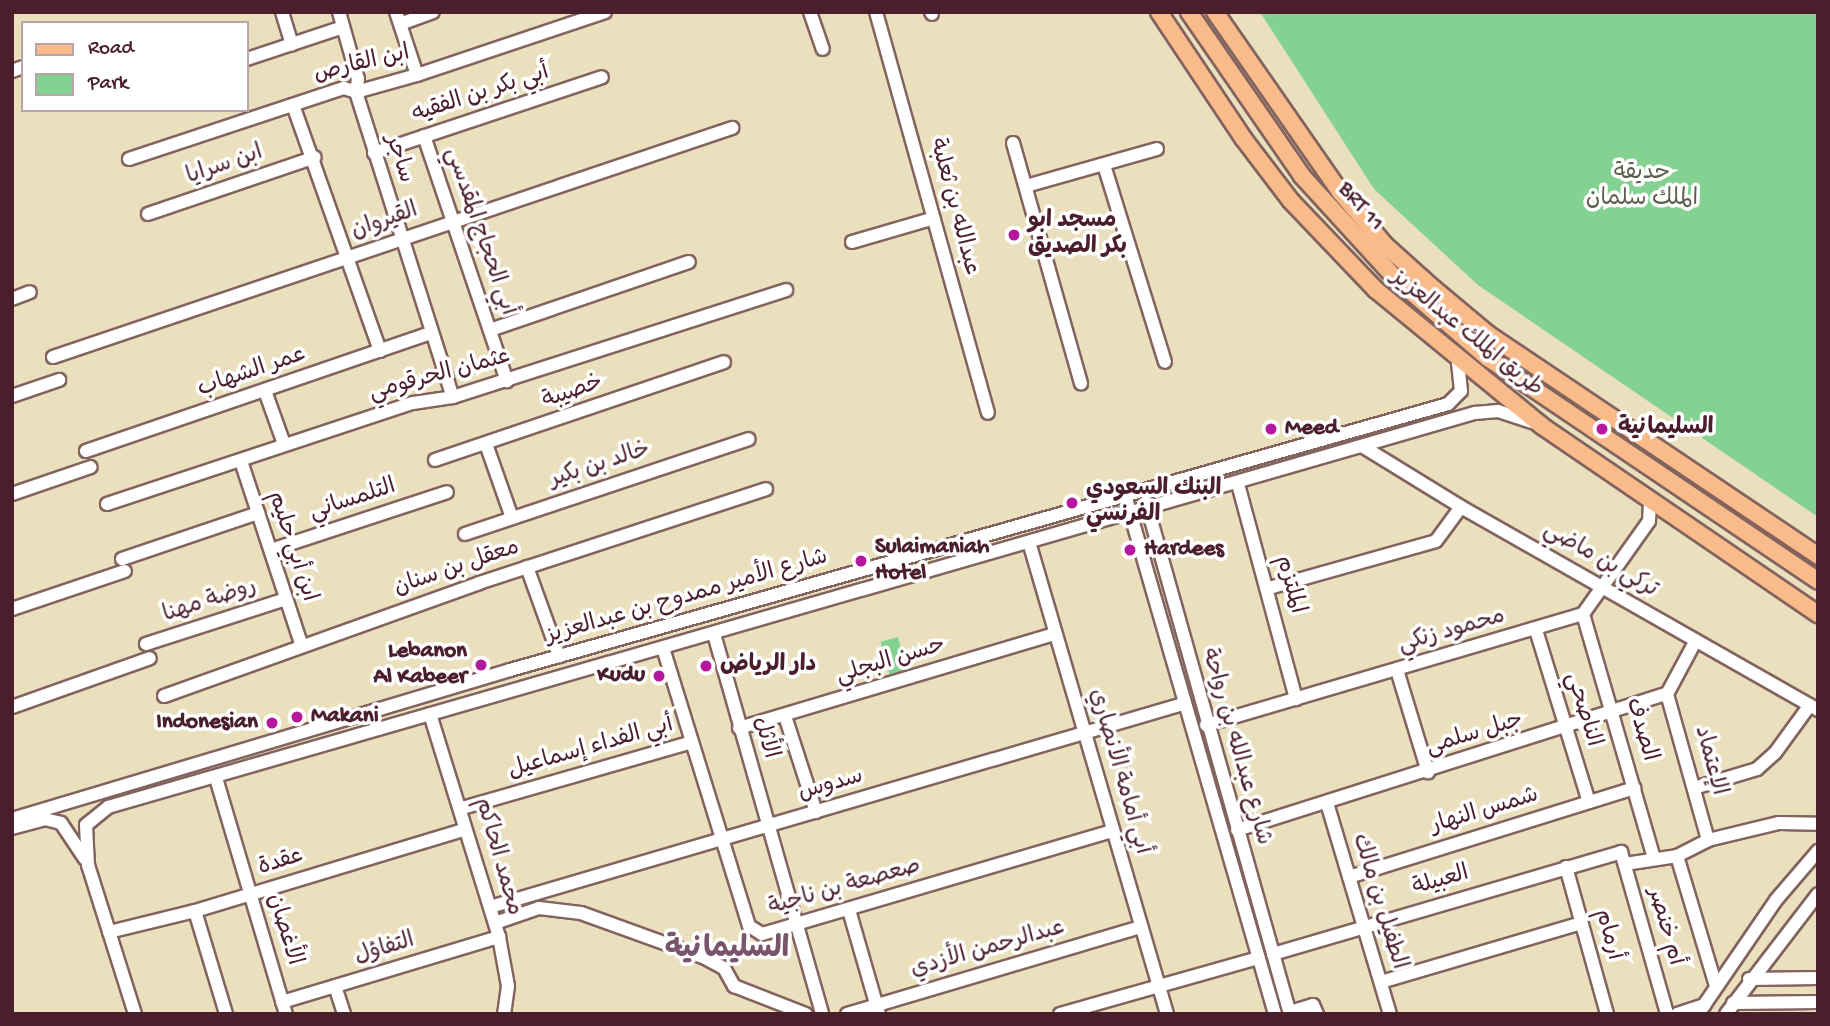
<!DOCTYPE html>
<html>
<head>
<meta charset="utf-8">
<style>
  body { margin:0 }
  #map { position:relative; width:1830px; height:1026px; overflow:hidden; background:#eae0be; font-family:"Gochi Hand","Playpen Sans Arabic",sans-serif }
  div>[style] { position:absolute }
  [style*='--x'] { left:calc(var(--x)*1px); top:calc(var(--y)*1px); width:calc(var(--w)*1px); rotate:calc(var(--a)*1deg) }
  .green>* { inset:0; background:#83d291; transform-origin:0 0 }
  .roads { filter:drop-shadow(2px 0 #82635e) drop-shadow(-2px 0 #82635e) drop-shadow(0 2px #82635e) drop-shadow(0 -2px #82635e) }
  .minor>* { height:12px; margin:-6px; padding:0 6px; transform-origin:6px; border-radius:6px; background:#fff }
  .major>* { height:16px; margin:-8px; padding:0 8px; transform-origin:8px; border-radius:8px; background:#fabb8b }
  .dots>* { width:19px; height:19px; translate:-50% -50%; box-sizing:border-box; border:4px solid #fff; border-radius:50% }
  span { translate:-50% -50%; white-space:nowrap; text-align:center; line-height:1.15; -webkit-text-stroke:7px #fff; paint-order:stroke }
  .street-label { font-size:23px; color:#4a1f2b }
  .park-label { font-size:23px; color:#5e5e4f }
  .poi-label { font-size:23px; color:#4a1f2b; font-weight:700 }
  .left { translate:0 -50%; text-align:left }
  .right { translate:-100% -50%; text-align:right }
  .district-label { font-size:30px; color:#79556c; font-weight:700 }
  .frame { position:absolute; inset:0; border:14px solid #4a1f2b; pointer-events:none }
  .legend { position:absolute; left:21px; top:21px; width:228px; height:91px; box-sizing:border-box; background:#fff; border:2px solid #b7a5aa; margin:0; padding:9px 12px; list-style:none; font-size:21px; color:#4a1f2b }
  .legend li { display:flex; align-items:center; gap:14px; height:35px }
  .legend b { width:35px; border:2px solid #b7a5aa }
</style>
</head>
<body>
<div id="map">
  <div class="green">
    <i style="clip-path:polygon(1260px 12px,1818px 12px,1818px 517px,1478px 285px,1374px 189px)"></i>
    <i style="left:898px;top:637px;width:34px;height:18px;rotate:75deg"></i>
  </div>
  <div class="roads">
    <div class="minor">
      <i style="--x:282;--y:12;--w:34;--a:73"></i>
      <i style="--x:339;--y:12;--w:70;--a:74.2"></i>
      <i style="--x:358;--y:79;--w:13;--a:99"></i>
      <i style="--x:356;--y:92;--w:320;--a:72.4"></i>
      <i style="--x:396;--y:12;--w:66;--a:71.6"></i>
      <i style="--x:810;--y:12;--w:39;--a:71"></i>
      <i style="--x:876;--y:12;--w:416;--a:74.4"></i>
      <i style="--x:931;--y:12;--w:2;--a:63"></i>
      <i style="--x:400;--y:24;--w:35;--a:-20"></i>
      <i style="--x:247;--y:59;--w:101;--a:-18.4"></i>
      <i style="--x:12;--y:71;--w:12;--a:-20"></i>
      <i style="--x:293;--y:105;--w:261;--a:70.5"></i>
      <i style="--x:424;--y:136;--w:259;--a:71.3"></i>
      <i style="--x:1013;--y:143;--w:250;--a:74.2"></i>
      <i style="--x:374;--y:153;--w:240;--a:-18.4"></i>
      <i style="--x:129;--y:159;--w:226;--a:-18.3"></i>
      <i style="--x:344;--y:88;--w:13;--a:18"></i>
      <i style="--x:356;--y:92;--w:63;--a:-15.6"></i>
      <i style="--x:417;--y:75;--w:198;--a:-18.5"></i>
      <i style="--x:1104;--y:165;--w:206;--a:72.8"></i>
      <i style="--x:1026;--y:186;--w:136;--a:-15.8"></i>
      <i style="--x:148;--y:214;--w:176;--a:-18.8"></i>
      <i style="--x:852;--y:242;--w:85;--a:-16.3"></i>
      <i style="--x:12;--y:299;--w:19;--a:-21"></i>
      <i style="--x:490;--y:330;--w:210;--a:-18.9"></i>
      <i style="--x:53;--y:357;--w:717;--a:-18.64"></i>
      <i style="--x:265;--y:391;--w:56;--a:70.3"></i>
      <i style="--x:12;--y:396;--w:50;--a:-18.8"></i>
      <i style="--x:486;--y:444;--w:78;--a:70.6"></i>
      <i style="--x:1362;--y:446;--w:116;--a:31.6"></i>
      <i style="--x:1461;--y:507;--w:411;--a:29.6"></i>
      <i style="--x:86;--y:451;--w:365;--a:-18.9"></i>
      <i style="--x:435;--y:460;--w:305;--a:-18.7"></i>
      <i style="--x:241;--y:461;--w:195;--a:71.8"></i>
      <i style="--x:1238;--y:484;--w:223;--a:74.9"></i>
      <i style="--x:12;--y:494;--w:83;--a:-18.9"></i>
      <i style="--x:1125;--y:495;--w:540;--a:73.88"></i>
      <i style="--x:1146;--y:502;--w:532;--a:74.29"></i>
      <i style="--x:107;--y:504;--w:322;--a:-18.3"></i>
      <i style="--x:413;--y:403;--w:40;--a:-8.5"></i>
      <i style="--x:453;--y:397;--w:350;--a:-17.8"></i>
      <i style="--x:465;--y:534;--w:299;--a:-18.5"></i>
      <i style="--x:1029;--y:542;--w:492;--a:73.7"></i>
      <i style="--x:271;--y:550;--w:185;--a:-18.2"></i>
      <i style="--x:122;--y:559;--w:144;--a:-18.7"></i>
      <i style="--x:527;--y:567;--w:95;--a:70.2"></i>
      <i style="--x:1269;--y:588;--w:173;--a:-15.7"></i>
      <i style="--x:1436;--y:541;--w:42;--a:-53.7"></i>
      <i style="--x:12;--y:609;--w:119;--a:-18.6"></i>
      <i style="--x:1583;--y:614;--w:255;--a:73.8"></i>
      <i style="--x:1536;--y:630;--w:180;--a:72.9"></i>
      <i style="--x:714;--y:634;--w:395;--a:74.1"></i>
      <i style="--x:146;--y:644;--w:147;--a:-17.8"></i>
      <i style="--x:663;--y:648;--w:291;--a:72.8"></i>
      <i style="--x:749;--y:926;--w:15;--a:32"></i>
      <i style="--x:762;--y:934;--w:366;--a:-16.4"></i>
      <i style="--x:1397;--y:670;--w:107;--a:73.1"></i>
      <i style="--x:1667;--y:694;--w:152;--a:74.3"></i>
      <i style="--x:164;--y:696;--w:335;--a:-19.7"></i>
      <i style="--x:479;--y:583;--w:302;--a:-18.1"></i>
      <i style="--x:12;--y:707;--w:146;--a:-19.5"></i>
      <i style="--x:430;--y:714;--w:233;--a:72.8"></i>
      <i style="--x:499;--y:937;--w:50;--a:79.6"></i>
      <i style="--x:508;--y:986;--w:28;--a:98"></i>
      <i style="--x:785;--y:716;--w:101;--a:72.1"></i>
      <i style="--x:1206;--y:725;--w:393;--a:-16.4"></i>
      <i style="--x:1583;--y:614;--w:114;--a:-54.6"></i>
      <i style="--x:1649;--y:521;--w:17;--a:-87"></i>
      <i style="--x:739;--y:728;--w:330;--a:-16.6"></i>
      <i style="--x:216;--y:778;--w:246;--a:73.5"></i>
      <i style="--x:1694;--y:788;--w:66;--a:-16.8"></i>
      <i style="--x:1757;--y:769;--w:24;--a:-42"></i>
      <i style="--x:1775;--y:753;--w:59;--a:-53.9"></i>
      <i style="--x:1327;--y:803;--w:220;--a:73.4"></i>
      <i style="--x:462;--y:808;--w:239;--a:-16"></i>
      <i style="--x:12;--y:819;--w:520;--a:-16.66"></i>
      <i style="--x:510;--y:670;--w:975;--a:-15.83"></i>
      <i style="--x:1448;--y:404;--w:18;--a:-45"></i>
      <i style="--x:1461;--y:391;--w:31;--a:-96"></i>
      <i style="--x:12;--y:828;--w:34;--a:-15"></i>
      <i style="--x:45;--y:819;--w:16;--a:14"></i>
      <i style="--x:61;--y:823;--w:43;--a:56.3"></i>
      <i style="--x:1237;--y:830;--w:451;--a:-17.6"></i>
      <i style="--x:1667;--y:694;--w:59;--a:-61.7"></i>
      <i style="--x:1677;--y:856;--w:136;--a:73.3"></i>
      <i style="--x:1625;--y:864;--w:53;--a:-8.7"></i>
      <i style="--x:1677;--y:856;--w:35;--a:-27"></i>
      <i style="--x:1708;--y:840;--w:73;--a:-13.5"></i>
      <i style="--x:1779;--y:823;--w:39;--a:1"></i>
      <i style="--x:1566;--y:867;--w:153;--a:74.4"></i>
      <i style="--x:1349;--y:877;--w:299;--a:-17.3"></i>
      <i style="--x:490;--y:907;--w:722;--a:-16.33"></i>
      <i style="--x:849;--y:910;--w:108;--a:73.9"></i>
      <i style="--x:195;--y:911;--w:108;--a:73.2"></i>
      <i style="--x:495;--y:923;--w:46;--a:-18.8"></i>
      <i style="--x:539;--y:908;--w:42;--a:6.8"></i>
      <i style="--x:581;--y:913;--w:132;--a:19.9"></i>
      <i style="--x:705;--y:958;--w:21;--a:28"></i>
      <i style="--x:724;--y:968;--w:21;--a:61"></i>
      <i style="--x:734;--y:986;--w:77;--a:21.3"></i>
      <i style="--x:109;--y:932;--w:89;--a:-13.7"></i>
      <i style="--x:195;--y:911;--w:281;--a:-16.8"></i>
      <i style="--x:1273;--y:954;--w:363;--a:-16.3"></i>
      <i style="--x:1621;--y:852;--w:168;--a:74.1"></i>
      <i style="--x:1749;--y:979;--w:69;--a:-0.8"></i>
      <i style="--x:1381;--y:982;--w:209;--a:-16.4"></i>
      <i style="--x:335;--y:986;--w:29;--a:72"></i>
      <i style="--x:282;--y:1002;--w:227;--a:-16.7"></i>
      <i style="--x:1733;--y:1003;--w:85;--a:-0.7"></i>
      <i style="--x:1290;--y:1012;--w:24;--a:-17"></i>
      <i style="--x:1313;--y:1005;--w:10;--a:66"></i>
      <i style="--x:135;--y:1014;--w:156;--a:-107.5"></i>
      <i style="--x:88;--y:865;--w:40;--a:-92.9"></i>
      <i style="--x:86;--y:825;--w:28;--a:-39"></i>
      <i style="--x:108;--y:807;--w:1423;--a:-16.08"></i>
      <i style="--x:1475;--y:413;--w:23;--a:-5"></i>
      <i style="--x:1498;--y:411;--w:36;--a:18"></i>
      <i style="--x:847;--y:1014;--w:307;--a:-16.5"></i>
      <i style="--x:1060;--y:1014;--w:206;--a:-15.8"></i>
      <i style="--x:1677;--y:1014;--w:29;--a:-18"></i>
      <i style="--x:1698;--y:1014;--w:138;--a:-55.6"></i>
      <i style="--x:1776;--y:900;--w:65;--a:-49.4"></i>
      <i style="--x:1726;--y:1014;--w:151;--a:-52.5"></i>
    </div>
    <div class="major">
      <i style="--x:1159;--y:12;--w:151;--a:56.3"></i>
      <i style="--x:1243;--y:138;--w:79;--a:52.7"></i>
      <i style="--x:1291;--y:201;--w:123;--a:46.3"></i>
      <i style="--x:1376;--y:290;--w:215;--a:39.3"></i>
      <i style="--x:1542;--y:426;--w:334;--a:34.3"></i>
      <i style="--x:1189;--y:12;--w:199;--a:55.4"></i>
      <i style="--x:1302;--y:176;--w:139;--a:47.6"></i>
      <i style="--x:1396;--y:279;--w:121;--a:40.7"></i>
      <i style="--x:1488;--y:358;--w:398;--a:34"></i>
      <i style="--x:1215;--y:12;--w:219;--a:55.2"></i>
      <i style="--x:1340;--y:192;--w:71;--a:49.6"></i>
      <i style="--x:1386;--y:246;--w:64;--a:41.9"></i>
      <i style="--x:1434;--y:289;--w:70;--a:39.8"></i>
      <i style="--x:1488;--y:334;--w:398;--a:33.9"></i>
    </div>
  </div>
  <div class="dots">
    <i style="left:1014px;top:235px;background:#b5179e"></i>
    <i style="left:1271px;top:429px;background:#b5179e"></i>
    <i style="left:1602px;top:429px;background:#b5179e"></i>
    <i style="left:1072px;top:503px;background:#b5179e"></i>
    <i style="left:1130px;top:550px;background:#b5179e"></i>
    <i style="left:861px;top:561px;background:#b5179e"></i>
    <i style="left:481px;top:665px;background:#b5179e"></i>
    <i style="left:706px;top:666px;background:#b5179e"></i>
    <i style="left:659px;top:676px;background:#b5179e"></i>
    <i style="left:297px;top:717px;background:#b5179e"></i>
    <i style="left:272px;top:723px;background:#b5179e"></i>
  </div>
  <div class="street-label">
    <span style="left:362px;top:65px;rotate:-13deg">ابن القارص</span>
    <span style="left:481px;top:95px;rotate:-18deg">أبي بكر بن الفقيه</span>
    <span style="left:398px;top:159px;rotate:72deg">ساجر</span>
    <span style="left:225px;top:166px;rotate:-19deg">ابن سرايا</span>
    <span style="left:953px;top:207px;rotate:75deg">عبدالله بن ثعلبة</span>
    <span style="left:1360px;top:207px;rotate:48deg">BRT 11</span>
    <span style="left:385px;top:222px;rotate:-19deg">القيروان</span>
    <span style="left:479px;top:232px;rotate:71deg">أبي الحجاج المقدسي</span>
    <span style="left:1466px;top:334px;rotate:39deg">طريق الملك عبدالعزيز</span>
    <span style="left:252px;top:373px;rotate:-19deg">عمر الشهاب</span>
    <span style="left:440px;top:376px;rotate:-15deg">عثمان الحرقومي</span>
    <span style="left:573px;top:393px;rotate:-19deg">خصيبة</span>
    <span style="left:600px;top:466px;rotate:-18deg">خالد بن بكير</span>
    <span style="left:353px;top:501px;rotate:-18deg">التلمساني</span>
    <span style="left:291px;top:547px;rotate:72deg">ابن أبي حليم</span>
    <span style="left:1600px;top:561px;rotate:30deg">تركي بن ماضي</span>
    <span style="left:457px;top:569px;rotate:-19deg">معقل بن سنان</span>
    <span style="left:1289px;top:585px;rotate:75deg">الملتزم</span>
    <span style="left:687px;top:598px;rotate:-16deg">شارع الأمير ممدوح بن عبدالعزيز</span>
    <span style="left:210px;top:602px;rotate:-18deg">روضة مهنا</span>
    <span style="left:1452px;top:632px;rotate:-16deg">محمود زنكي</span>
    <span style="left:891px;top:662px;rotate:-17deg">حسن البجلي</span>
    <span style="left:1582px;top:710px;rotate:73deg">الناصحي</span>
    <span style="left:1640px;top:730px;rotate:74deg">الصدف</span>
    <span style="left:1475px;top:735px;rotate:-17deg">جبل سلمى</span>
    <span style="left:764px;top:738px;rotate:74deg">الأثل</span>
    <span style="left:1235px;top:747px;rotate:74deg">شارع عبدالله بن رواحة</span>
    <span style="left:591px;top:749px;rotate:-16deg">أبي الفداء إسماعيل</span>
    <span style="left:1709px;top:761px;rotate:75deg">الإعتماد</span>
    <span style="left:1118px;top:772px;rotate:74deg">أبي أمامة الأنصاري</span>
    <span style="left:831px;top:786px;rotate:-16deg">سدوس</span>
    <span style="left:1485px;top:812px;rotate:-17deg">شمس النهار</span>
    <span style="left:497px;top:857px;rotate:74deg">محمد الحاكم</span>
    <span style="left:281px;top:863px;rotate:-17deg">عقدة</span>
    <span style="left:1441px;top:882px;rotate:-16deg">العبيلة</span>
    <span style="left:845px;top:888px;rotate:-16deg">صعصعة بن ناجية</span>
    <span style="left:1378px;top:902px;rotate:73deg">الطفيل بن مالك</span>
    <span style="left:1664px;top:927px;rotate:74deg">أم خنصر</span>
    <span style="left:283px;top:930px;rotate:73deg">الأغصان</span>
    <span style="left:1607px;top:935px;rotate:75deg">أرمام</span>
    <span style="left:385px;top:950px;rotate:-17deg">التفاؤل</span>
    <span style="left:988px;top:950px;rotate:-16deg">عبدالرحمن الأزدي</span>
  </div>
  <div class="park-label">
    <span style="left:1642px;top:187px">حديقة<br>الملك سلمان</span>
  </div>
  <div class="poi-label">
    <span class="left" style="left:1028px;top:235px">مسجد ابو<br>بكر الصديق</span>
    <span class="left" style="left:1285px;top:429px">Meed</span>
    <span class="left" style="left:1618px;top:429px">السليمانية</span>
    <span class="left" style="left:1086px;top:503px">البنك السعودي<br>الفرنسي</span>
    <span class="left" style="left:875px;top:561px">Sulaimaniah<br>Hotel</span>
    <span class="left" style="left:1144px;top:550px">Hardees</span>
    <span class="right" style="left:467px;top:665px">Lebanon<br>Al Kabeer</span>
    <span class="left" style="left:720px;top:666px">دار الرياض</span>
    <span class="right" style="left:645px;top:676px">Kudu</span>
    <span class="left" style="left:311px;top:717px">Makani</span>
    <span class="right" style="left:258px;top:723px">Indonesian</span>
  </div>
  <div class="district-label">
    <span style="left:727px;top:951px">السليمانية</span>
  </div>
  <div class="frame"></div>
  <ul class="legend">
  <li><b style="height:9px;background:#fabb8b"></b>Road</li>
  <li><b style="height:19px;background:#83d291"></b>Park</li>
  </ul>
</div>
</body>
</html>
